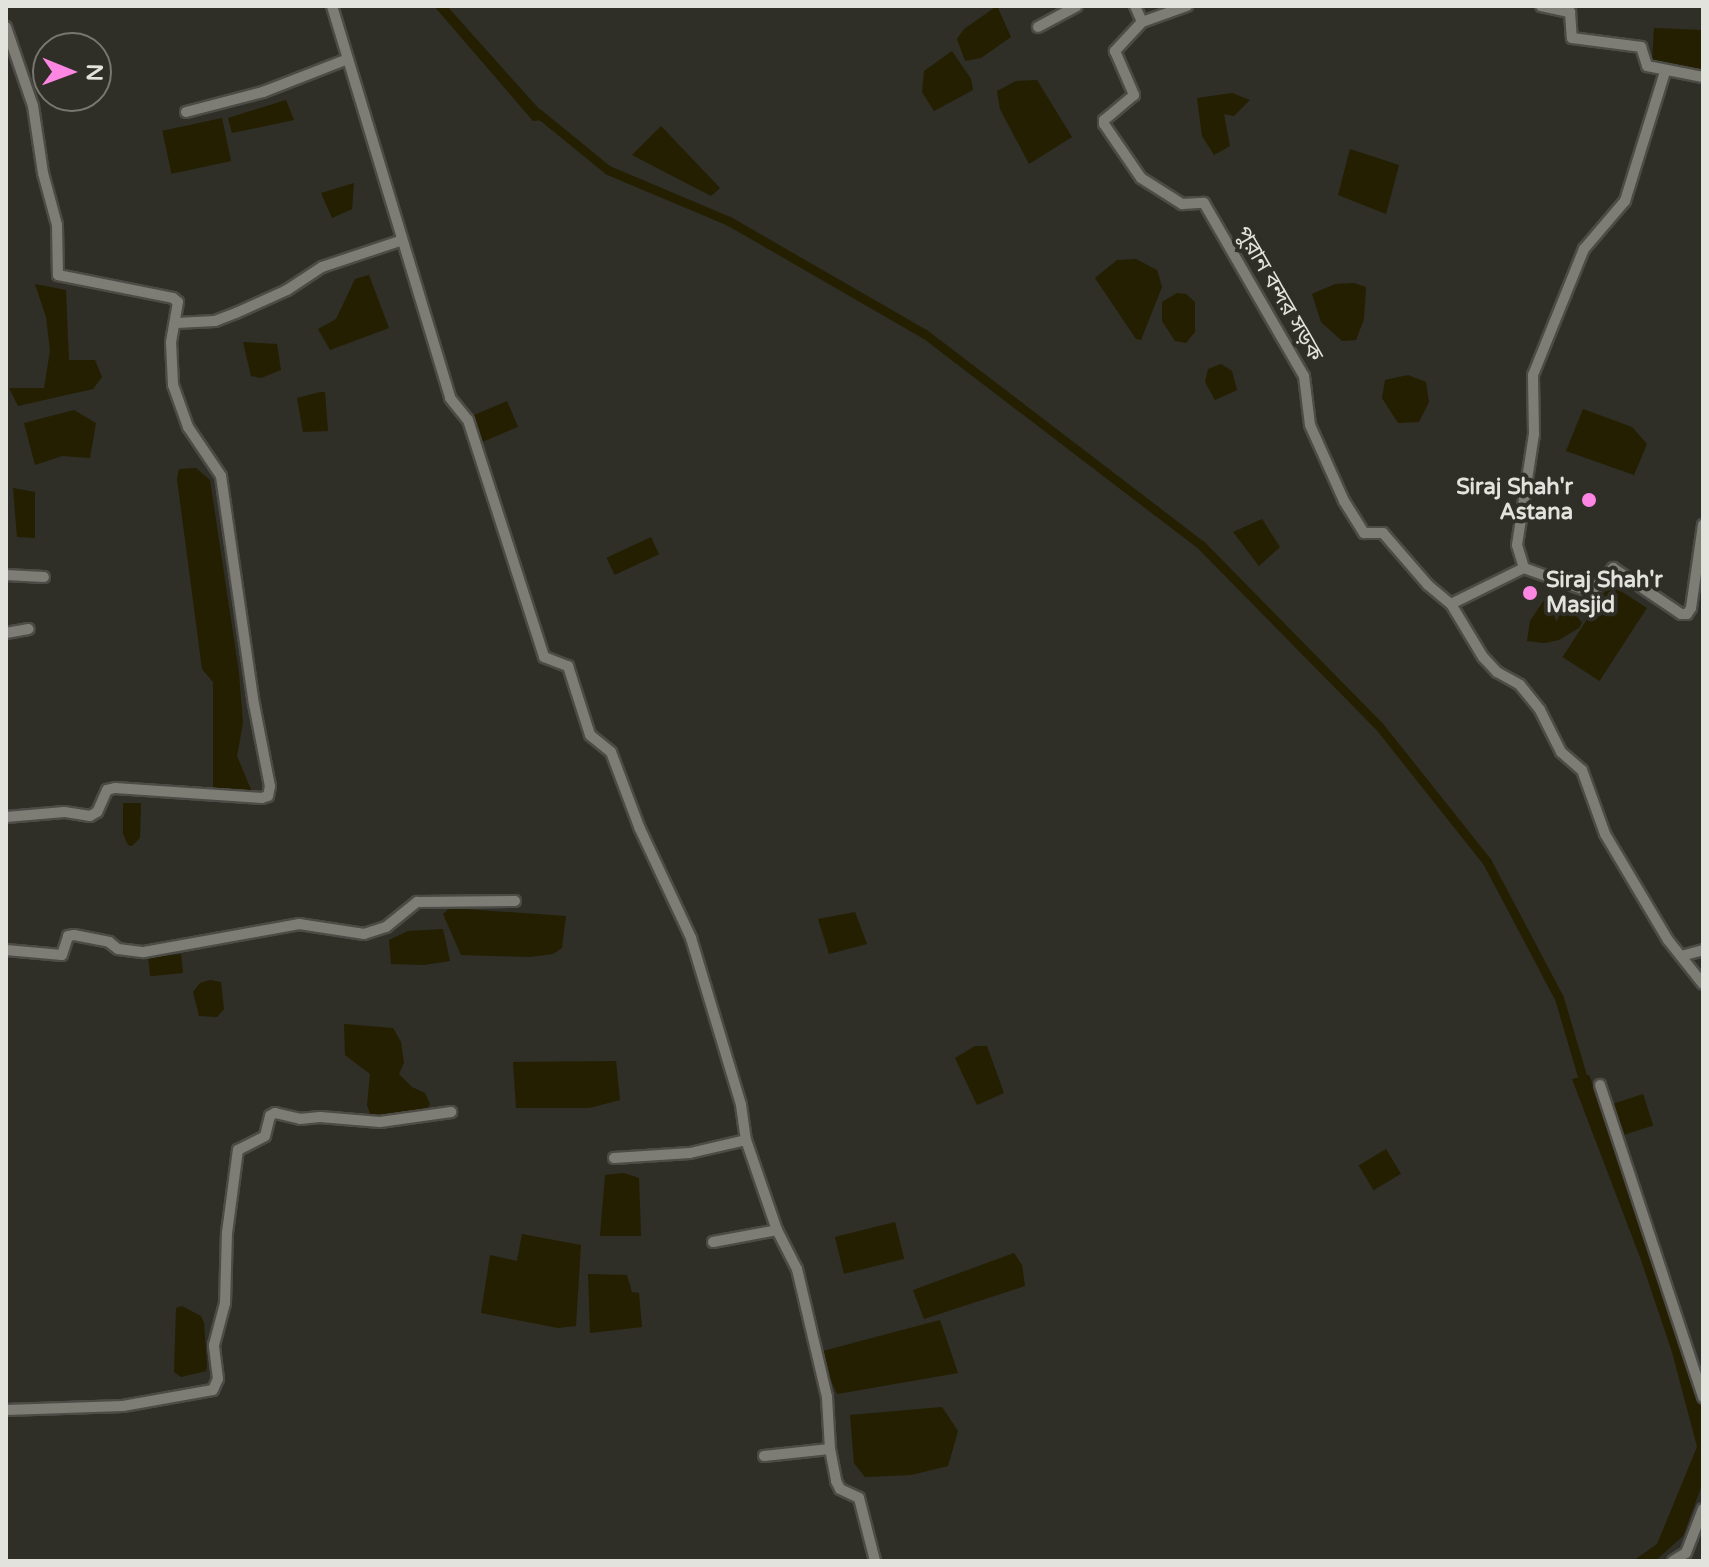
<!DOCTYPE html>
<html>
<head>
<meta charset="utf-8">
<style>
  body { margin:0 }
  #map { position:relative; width:1709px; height:1567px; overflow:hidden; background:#2f2e27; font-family:"Varela Round","Noto Sans Bengali",sans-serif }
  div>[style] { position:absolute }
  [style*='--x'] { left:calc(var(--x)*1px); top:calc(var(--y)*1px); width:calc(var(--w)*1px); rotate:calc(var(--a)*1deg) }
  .water>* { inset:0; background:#231f00; transform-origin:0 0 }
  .canal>* { height:9px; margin:-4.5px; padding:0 4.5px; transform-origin:4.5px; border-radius:4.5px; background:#231f00 }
  .roads { filter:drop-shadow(2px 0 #4c4b46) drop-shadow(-2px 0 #4c4b46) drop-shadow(0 2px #4c4b46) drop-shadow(0 -2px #4c4b46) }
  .minor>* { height:10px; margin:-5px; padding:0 5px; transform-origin:5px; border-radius:5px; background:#7e7d75 }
  .dots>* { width:22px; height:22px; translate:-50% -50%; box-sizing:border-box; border:4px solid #2f2e27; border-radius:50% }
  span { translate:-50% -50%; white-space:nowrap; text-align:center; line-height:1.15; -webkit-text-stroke:8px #2f2e27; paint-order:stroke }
  .street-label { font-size:22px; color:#e3e3de }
  .poi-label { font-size:22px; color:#e3e3de; font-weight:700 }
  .right { translate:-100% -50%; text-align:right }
  .left { translate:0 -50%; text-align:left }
  .frame { position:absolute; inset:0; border:8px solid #e3e3de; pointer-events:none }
  .north { position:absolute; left:32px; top:32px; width:80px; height:80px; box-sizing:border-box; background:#2f2e27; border:2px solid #777670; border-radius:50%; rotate:91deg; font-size:22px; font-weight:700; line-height:32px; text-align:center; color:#e3e3de }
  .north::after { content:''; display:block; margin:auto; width:28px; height:36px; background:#fd86e2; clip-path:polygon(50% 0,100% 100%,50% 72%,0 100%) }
</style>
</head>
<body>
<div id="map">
  <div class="water">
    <i style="clip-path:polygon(434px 6px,447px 6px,540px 110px,543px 120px,533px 121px)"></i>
    <i style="clip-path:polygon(997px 6px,1011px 37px,981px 58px,965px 61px,957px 39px,964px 29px)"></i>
    <i style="clip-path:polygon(1654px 28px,1703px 30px,1703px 72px,1652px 62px)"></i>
    <i style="clip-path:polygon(952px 51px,971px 79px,973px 90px,934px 111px,922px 92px,924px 71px)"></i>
    <i style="clip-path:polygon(1037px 80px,1072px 137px,1029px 164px,1000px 109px,997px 91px,1016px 81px)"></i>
    <i style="clip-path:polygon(1232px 93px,1250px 100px,1234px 116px,1224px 114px,1230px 146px,1214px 155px,1202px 136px,1197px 98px)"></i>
    <i style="clip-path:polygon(286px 100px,294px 120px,232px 133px,228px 118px)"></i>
    <i style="left:222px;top:118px;width:44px;height:61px;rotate:78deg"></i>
    <i style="clip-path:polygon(661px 126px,720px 188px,711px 196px,632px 155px)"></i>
    <i style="clip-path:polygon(1350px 149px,1399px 165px,1386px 214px,1338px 195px)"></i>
    <i style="clip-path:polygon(354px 183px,352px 209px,332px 218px,321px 193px)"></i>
    <i style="clip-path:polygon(1136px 259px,1157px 270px,1162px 287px,1141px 340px,1136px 339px,1095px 278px,1117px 260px)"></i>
    <i style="clip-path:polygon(369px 275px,389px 328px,330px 350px,318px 329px,336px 319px,355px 279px)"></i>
    <i style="clip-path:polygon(1354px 283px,1366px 287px,1364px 319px,1356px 340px,1342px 341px,1321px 322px,1312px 294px,1335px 284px)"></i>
    <i style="clip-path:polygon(35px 284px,66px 290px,69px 360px,95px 360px,102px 377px,93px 389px,18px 406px,9px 388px,44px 388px,50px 351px,46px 317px)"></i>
    <i style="clip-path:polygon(1177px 293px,1186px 294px,1195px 302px,1195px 332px,1186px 343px,1175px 341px,1162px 321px,1162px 302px)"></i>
    <i style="clip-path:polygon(243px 342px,277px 344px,281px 370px,261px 378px,251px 376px)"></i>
    <i style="clip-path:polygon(1221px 364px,1232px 371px,1237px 390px,1215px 400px,1205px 382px,1208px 369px)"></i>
    <i style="clip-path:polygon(1408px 375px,1426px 382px,1429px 402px,1419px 422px,1398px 423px,1382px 398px,1385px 380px)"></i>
    <i style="clip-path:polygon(320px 392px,325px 392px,328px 431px,303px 432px,297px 398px)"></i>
    <i style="left:507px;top:401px;width:28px;height:39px;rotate:67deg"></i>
    <i style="clip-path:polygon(1583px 409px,1632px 427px,1647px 444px,1634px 475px,1566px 451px)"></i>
    <i style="clip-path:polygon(74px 410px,96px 423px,90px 458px,62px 456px,35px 465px,24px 423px)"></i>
    <i style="clip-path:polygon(196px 468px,210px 480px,239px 673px,243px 723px,237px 756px,252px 792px,213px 792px,213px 682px,202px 669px,177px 479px,179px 469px)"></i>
    <i style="clip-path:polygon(13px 488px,35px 492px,35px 538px,17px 537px)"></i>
    <i style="clip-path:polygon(1262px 519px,1280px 547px,1259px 566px,1233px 532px)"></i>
    <i style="left:651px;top:537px;width:19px;height:49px;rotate:65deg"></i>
    <i style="left:1610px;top:584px;width:44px;height:87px;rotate:33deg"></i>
    <i style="clip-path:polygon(1564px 599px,1582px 623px,1579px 628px,1559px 640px,1544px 643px,1527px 641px,1530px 621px,1544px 600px)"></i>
    <i style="clip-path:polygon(123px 803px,141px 803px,140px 838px,132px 846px,128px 845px,123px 834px)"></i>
    <i style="clip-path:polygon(450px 908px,566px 916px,562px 948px,553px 954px,530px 957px,461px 955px,443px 914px)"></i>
    <i style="clip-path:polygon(855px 912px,867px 944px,829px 954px,818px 919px)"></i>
    <i style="clip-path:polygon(443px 929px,450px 961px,424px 965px,391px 964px,389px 940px,408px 931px)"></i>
    <i style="left:181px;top:954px;width:19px;height:33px;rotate:84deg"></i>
    <i style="clip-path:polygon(210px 980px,221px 982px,224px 1009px,217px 1017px,199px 1016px,193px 992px,200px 983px)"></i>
    <i style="clip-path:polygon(344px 1024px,393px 1028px,401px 1042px,404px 1063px,399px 1074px,412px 1087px,425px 1093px,430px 1104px,423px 1115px,372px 1119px,367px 1105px,370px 1074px,345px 1055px)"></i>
    <i style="clip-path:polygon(975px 1046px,987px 1046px,1004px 1093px,977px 1105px,955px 1058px)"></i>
    <i style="clip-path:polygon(616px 1061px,620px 1100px,589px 1108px,516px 1108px,513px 1062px)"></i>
    <i style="clip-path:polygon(1589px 1075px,1625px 1164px,1703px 1414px,1703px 1482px,1683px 1536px,1655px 1561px,1633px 1561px,1657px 1544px,1697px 1447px,1672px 1352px,1641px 1260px,1572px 1079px)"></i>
    <i style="left:1643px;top:1094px;width:33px;height:32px;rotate:72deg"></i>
    <i style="left:1386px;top:1149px;width:29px;height:32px;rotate:59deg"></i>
    <i style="clip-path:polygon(624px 1173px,639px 1178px,641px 1236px,600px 1236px,605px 1175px)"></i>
    <i style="left:895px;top:1222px;width:38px;height:62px;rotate:76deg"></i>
    <i style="clip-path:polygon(522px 1234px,581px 1245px,576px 1326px,558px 1328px,481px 1313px,490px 1255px,517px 1261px)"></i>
    <i style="clip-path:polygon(1014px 1253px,1022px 1265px,1025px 1286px,924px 1319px,913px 1290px)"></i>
    <i style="clip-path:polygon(588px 1274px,627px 1275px,632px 1292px,639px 1293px,642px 1327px,590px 1333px)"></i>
    <i style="clip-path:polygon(182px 1306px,201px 1316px,204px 1323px,207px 1366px,206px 1371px,181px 1377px,174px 1372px,176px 1308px)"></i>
    <i style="clip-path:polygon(940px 1320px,958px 1373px,837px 1394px,819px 1352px)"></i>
    <i style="clip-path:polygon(942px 1407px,958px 1431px,948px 1466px,911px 1475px,865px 1477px,854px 1463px,850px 1415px)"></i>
  </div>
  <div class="canal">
    <i style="--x:538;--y:113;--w:90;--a:39.2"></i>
    <i style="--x:608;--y:170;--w:131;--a:22.9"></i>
    <i style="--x:729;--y:221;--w:226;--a:30"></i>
    <i style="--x:925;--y:334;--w:347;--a:37.4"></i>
    <i style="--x:1201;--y:545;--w:254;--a:45.5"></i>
    <i style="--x:1379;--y:726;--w:174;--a:51.5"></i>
    <i style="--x:1487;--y:862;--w:154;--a:62.1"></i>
    <i style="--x:1559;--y:998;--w:92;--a:73.5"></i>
  </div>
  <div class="roads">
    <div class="minor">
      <i style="--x:332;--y:6;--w:409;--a:73.2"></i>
      <i style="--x:450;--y:398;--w:28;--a:51"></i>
      <i style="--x:468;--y:420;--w:249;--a:72.2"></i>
      <i style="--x:544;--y:657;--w:26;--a:21"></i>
      <i style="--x:568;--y:666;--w:72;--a:72.3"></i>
      <i style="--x:590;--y:735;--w:27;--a:39"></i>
      <i style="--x:611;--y:752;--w:82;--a:69.4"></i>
      <i style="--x:640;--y:829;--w:120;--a:64.9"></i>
      <i style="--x:691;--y:938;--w:174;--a:73.3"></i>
      <i style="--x:741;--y:1105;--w:35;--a:82"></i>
      <i style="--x:746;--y:1140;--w:95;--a:71"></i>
      <i style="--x:777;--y:1230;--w:44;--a:62.9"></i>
      <i style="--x:797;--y:1269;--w:131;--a:76.8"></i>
      <i style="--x:827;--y:1397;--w:52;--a:86.7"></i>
      <i style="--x:830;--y:1449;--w:33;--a:79"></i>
      <i style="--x:836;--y:1481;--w:9;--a:63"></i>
      <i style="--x:840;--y:1489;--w:21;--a:25"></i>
      <i style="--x:859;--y:1498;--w:65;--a:75.7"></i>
      <i style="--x:1135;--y:6;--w:17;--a:66"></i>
      <i style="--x:1142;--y:22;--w:40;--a:133"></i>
      <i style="--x:1115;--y:51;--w:48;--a:66.6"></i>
      <i style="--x:1134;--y:95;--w:39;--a:140"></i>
      <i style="--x:1104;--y:120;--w:4;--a:90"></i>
      <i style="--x:1104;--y:124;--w:65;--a:55.6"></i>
      <i style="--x:1141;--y:178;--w:49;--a:32.4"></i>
      <i style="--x:1182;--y:204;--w:22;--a:-3"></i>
      <i style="--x:1204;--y:203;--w:200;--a:60"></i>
      <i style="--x:1304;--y:376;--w:49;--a:83"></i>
      <i style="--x:1310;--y:425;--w:83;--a:65.9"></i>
      <i style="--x:1344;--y:501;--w:38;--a:58"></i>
      <i style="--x:1364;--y:533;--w:19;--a:0"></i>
      <i style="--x:1383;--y:533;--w:69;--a:49.1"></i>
      <i style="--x:1428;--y:585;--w:30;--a:40"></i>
      <i style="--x:1451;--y:604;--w:81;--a:-26.3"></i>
      <i style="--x:1524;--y:568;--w:71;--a:19.7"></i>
      <i style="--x:1591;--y:592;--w:33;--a:-47"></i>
      <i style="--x:1613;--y:568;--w:82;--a:34.1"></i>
      <i style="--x:1681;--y:614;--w:6;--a:0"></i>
      <i style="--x:1687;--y:614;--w:7;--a:-56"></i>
      <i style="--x:1691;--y:608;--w:84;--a:-81.8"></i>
      <i style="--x:1541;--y:6;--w:30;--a:12"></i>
      <i style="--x:1570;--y:12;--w:26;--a:86"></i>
      <i style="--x:1572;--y:38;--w:70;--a:7.4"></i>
      <i style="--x:1641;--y:47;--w:20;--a:72"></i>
      <i style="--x:1647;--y:66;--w:57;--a:11.1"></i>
      <i style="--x:1142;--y:22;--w:48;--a:-19.6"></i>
      <i style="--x:6;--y:27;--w:83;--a:71.1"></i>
      <i style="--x:33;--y:106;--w:68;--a:81.5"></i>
      <i style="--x:43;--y:173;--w:54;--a:74.9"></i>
      <i style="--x:57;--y:225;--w:50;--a:88.9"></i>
      <i style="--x:58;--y:275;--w:117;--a:11.3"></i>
      <i style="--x:173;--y:298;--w:6;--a:39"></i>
      <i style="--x:178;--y:302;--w:41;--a:99.9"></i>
      <i style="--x:171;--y:342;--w:43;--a:87.3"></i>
      <i style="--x:173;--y:385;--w:45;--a:70.3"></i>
      <i style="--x:188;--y:427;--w:59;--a:56"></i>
      <i style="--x:221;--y:476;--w:230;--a:81.8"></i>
      <i style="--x:254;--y:704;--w:84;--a:79"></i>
      <i style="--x:270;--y:786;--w:10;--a:101"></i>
      <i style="--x:268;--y:796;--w:6;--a:162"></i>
      <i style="--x:262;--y:798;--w:147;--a:-176.1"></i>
      <i style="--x:115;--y:788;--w:8;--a:166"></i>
      <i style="--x:107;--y:790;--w:24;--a:114"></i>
      <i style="--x:97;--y:812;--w:8;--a:150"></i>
      <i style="--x:90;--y:816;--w:26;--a:-171"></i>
      <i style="--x:64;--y:812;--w:58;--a:175.1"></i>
      <i style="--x:1038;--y:27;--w:44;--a:-28.3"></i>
      <i style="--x:186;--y:112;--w:80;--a:-14.6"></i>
      <i style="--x:263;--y:92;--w:88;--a:-21.3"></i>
      <i style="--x:176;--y:323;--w:39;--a:-3"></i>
      <i style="--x:215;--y:321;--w:22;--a:-21"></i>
      <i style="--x:236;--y:313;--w:56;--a:-24.3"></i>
      <i style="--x:287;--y:290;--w:42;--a:-33.3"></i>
      <i style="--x:322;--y:267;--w:82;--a:-18.4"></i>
      <i style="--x:1524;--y:568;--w:24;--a:-107"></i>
      <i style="--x:1517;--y:545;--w:112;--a:-81.3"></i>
      <i style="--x:1534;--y:434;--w:59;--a:-91"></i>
      <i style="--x:1533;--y:375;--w:136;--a:-68"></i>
      <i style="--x:1584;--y:249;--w:63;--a:-49.5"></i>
      <i style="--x:1625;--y:201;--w:135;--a:-72.8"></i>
      <i style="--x:6;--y:575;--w:38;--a:3"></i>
      <i style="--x:1451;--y:604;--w:62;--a:58.9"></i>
      <i style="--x:1483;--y:657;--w:21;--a:47"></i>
      <i style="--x:1497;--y:672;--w:26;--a:29"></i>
      <i style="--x:1520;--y:685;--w:32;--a:51"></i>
      <i style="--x:1540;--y:710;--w:47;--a:63.4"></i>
      <i style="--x:1561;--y:752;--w:28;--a:41"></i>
      <i style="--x:1582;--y:770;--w:68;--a:70.2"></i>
      <i style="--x:1605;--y:834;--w:123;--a:59.3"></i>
      <i style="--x:1668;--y:940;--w:56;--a:51.5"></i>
      <i style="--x:6;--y:633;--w:23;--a:-10"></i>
      <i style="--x:6;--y:950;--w:56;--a:5.1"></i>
      <i style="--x:62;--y:955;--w:20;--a:-72"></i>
      <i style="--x:68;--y:936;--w:6;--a:-9"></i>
      <i style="--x:74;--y:935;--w:36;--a:11"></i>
      <i style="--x:109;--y:942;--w:11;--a:38"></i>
      <i style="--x:118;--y:949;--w:26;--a:7"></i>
      <i style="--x:144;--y:952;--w:158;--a:-10.2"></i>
      <i style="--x:299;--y:924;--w:66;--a:8.7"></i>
      <i style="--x:364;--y:934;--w:23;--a:-18"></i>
      <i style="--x:386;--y:927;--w:40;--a:-39"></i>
      <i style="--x:417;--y:902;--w:98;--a:-0.6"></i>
      <i style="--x:1681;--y:956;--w:23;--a:-15"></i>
      <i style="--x:1600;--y:1085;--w:329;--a:71.7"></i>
      <i style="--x:614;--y:1158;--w:76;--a:-3.8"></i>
      <i style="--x:690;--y:1153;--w:57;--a:-13.1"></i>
      <i style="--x:713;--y:1242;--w:65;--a:-10.6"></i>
      <i style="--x:6;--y:1410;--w:117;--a:-2"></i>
      <i style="--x:123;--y:1406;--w:91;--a:-10.1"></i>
      <i style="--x:213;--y:1390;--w:12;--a:-66"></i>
      <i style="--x:218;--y:1379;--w:34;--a:-97"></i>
      <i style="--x:214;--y:1345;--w:43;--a:-75.3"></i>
      <i style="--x:225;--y:1303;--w:70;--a:-88.4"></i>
      <i style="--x:227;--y:1233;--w:84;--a:-82.5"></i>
      <i style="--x:238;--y:1150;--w:30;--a:-27"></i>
      <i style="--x:265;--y:1136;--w:21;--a:-76"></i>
      <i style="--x:270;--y:1116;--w:6;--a:-31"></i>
      <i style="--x:275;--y:1113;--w:26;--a:13"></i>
      <i style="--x:300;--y:1119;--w:20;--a:-6"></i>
      <i style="--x:320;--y:1117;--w:60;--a:4.8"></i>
      <i style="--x:380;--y:1122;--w:72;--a:-8"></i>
      <i style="--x:764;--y:1456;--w:66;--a:-6.1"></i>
      <i style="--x:1673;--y:1561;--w:15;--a:-32"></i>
      <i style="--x:1686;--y:1553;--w:47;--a:-68.9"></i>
    </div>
  </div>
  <div class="dots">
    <i style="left:1589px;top:500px;background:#fd86e2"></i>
    <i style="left:1530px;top:593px;background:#fd86e2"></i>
  </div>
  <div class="street-label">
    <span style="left:1279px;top:294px;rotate:60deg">পুরান বন্দর সড়ক</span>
  </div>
  <div class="poi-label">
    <span class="right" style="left:1573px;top:500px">Siraj Shah'r<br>Astana</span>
    <span class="left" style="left:1546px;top:593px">Siraj Shah'r<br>Masjid</span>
  </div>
  <div class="frame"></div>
  <div class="north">N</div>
</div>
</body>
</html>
